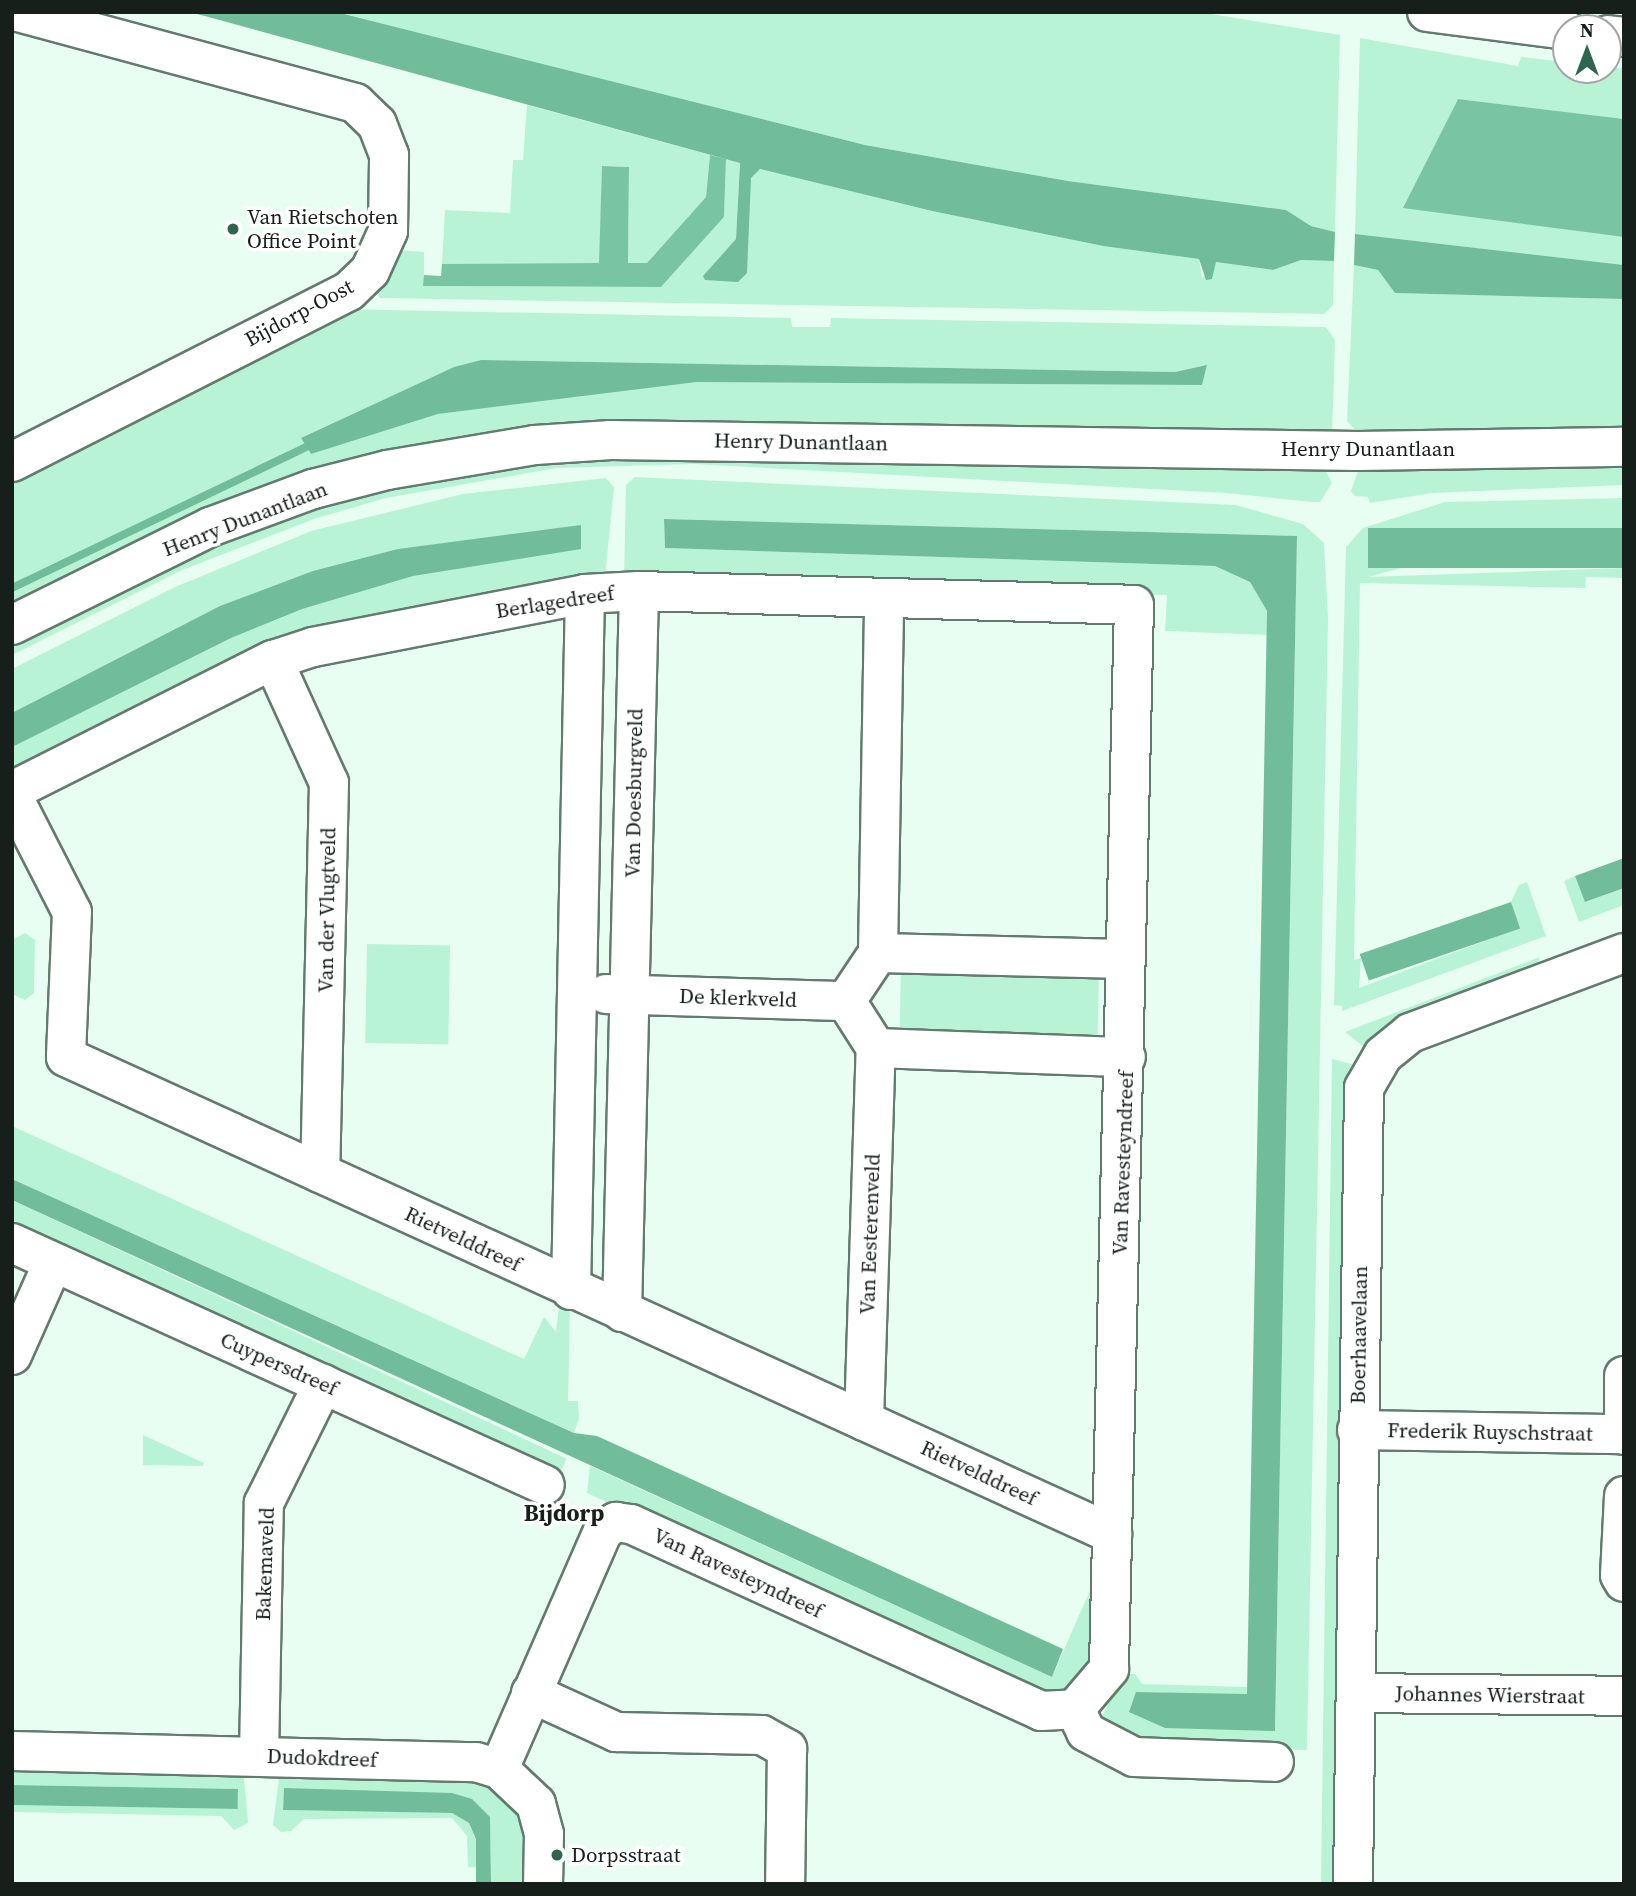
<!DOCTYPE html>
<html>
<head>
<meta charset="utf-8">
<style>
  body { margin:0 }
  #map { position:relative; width:1636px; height:1896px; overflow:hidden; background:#e9fef2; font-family:"Source Serif 4",serif }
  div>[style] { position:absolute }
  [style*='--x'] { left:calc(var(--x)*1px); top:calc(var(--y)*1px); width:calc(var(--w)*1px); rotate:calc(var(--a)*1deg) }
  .green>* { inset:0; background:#b9f3d5; transform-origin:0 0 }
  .forest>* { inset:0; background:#7ac5a1 }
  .water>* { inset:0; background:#71bc99; transform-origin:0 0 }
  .stream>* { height:8px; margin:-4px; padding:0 4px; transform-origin:4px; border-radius:4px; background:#71bc99 }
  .roads { filter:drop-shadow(2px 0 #637a6e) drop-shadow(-2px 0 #637a6e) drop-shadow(0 2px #637a6e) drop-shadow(0 -2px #637a6e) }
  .minor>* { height:38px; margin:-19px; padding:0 19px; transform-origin:19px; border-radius:19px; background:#fff }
  .major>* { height:38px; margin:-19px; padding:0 19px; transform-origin:19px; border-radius:19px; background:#fff }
  .highway>* { height:38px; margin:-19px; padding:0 19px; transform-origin:19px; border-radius:19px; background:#fff }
  .dots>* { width:19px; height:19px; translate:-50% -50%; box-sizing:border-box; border:4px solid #fff; border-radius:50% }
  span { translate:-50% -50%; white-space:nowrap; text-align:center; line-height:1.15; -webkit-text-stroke:7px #fff; paint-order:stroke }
  .poi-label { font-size:21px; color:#161f1a }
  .left { translate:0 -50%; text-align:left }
  .street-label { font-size:21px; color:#161f1a }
  .neighbourhood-label { font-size:23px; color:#161f1a; font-weight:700 }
  .frame { position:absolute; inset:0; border:14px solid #161f1a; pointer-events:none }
  .north { position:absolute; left:1552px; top:14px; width:70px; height:70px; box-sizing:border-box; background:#fff; border:2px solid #a2a5a3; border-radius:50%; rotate:0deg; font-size:19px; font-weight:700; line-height:28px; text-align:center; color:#161f1a }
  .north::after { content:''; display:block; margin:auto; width:24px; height:32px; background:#2e654d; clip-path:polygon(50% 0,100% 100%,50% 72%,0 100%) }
</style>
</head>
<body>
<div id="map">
  <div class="green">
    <i style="clip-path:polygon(336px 12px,1199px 12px,1340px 35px,1335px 232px,1311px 226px,1286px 210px,1068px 181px,865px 145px)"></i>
    <i style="clip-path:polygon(1360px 38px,1518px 66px,1521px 57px,1566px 62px,1566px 70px,1624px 68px,1624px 119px,1458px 99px,1404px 207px,1624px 237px,1624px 265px,1355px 234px)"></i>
    <i style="clip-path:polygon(527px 105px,710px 155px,706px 197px,647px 263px,628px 263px,629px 167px,602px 166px,600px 263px,442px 264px,445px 210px,510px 213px,513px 160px,523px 160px)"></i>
    <i style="clip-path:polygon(726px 159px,740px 163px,736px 239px,703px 276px,737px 282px,751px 178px,760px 169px,932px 211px,1103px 246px,1199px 259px,1202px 278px,1216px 262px,1273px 270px,1301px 260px,1334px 261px,1333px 305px,1324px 314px,380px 298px,374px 291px,396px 250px,424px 252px,424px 286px,661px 287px,724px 217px)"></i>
    <i style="clip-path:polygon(1354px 265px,1378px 270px,1396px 293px,1624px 299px,1624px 432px,1359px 434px,1347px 421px)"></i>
    <i style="clip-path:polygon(evenodd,340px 309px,791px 318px,792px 327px,830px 327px,831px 318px,1326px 327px,1335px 340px,1332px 436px,534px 432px,12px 609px,12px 476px,340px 309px,481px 360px,1175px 372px,1207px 366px,1201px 385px,697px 382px,438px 414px,311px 454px,301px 438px,454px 367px,481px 360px)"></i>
    <i style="clip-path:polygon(560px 454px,1323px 466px,1332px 483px,1320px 502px,1312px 502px,1225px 493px,693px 464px,557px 468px,386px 498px,314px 519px,182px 570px,12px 655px,12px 640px,148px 571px,339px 496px)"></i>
    <i style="clip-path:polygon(1624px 463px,1624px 485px,1432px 493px,1370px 503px,1368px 497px,1355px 496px,1351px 491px,1359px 468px)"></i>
    <i style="clip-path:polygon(635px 477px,1236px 505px,1303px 524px,1324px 543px,1328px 619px,1307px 1750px,1147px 1747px,1098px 1725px,1122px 1674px,1135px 1674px,1142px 1684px,1247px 1687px,1247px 1695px,1136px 1692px,1275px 1731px,1297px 536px,664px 519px,665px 548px,1215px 566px,1250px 582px,1267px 611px,1269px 635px,1165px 631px,1167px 595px,636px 583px,624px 578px,626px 485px)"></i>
    <i style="clip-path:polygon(606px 478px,614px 487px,605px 577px,310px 638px,12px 783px,12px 669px,175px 587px,311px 531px,463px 494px)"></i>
    <i style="clip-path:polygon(1624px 498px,1624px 528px,1525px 534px,1368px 577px,1624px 568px,1624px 578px,1586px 577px,1585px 588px,1360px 583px,1354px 960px,1361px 958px,1359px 988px,1519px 928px,1511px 902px,1519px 885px,1527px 882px,1546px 936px,1342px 1011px,1342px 1006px,1334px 1005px,1346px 547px,1363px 528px,1445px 502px)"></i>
    <i style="clip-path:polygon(1575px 876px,1586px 902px,1624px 888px,1624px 905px,1579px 922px,1564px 881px)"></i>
    <i style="clip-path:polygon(25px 933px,35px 940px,34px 993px,25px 1000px,12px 994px,12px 940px)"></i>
    <i style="left:367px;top:944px;width:83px;height:99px;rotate:1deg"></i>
    <i style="clip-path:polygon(1540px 957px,1534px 973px,1369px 1051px,1345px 1032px)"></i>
    <i style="left:901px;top:963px;width:198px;height:77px;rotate:1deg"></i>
    <i style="clip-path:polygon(1332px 1059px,1359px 1066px,1340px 1884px,1321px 1884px)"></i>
    <i style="clip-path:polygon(12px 1126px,524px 1359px,544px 1317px,556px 1332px,560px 1298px,570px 1305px,568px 1401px,578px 1401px,579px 1418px,574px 1433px,12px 1179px)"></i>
    <i style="left:12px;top:1200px;width:612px;height:22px;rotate:25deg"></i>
    <i style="clip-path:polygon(143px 1435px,204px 1463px,203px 1466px,143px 1465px)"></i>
    <i style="clip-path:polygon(590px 1466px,1052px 1677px,1095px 1579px,1093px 1672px,1083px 1687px,1045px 1702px,587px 1493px)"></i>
    <i style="clip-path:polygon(12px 1763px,243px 1767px,248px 1823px,234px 1830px,221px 1816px,12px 1812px,12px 1805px,237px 1809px,238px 1789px,12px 1785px)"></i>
    <i style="clip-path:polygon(280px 1771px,480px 1776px,529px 1820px,532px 1884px,491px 1884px,490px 1817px,284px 1789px,283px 1810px,452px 1813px,469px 1823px,476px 1839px,476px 1867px,468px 1867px,467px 1836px,452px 1818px,304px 1819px,291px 1831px,281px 1832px,273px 1825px)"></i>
  </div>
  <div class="forest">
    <i style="clip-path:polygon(1458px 99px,1624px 119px,1624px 237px,1403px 208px)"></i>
    <i style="clip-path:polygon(710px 155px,726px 159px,724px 217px,661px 287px,423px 286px,424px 275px,441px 276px,442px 264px,599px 263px,602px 166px,629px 167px,628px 263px,647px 263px,706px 197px)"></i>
  </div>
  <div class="water">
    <i style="clip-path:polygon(190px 12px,336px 12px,865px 145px,1068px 181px,1286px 210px,1311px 226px,1335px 232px,1334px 261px,1301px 260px,1273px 270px,1216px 262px,1212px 279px,1206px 280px,1199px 259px,1103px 246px,932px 211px,760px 169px,751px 178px,747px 273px,738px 282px,705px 280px,703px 276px,736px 239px,740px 163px)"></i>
    <i style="clip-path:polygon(1355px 234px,1624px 265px,1624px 299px,1395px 293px,1378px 270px,1354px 265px)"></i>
    <i style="clip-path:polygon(481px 360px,1175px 372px,1207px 365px,1202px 385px,697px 382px,438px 414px,311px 454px,301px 438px,454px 367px)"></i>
    <i style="clip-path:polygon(664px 519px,1297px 536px,1275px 1731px,1165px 1728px,1129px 1712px,1136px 1692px,1247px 1694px,1267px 611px,1250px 582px,1215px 566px,665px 548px)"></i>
    <i style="clip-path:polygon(581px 525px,581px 549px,413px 576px,302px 609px,231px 638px,12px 747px,12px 713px,220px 606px,313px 571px,398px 549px)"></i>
    <i style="left:1624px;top:528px;width:40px;height:256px;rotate:90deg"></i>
    <i style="clip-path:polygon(1624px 858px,1624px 888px,1585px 902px,1575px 876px)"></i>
    <i style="left:1511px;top:902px;width:28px;height:160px;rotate:71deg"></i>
    <i style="clip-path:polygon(12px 1179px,574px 1433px,597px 1436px,1063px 1649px,1052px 1677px,12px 1200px)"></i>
    <i style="left:12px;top:1785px;width:226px;height:20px;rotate:1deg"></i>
    <i style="clip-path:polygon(284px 1788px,452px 1793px,472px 1799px,490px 1817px,491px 1884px,476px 1884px,476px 1839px,469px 1823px,452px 1813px,283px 1810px)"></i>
  </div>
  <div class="stream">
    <i style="--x:12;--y:588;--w:326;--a:-25.6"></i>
  </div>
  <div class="roads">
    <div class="minor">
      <i style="--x:12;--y:462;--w:378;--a:-26.9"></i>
      <i style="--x:349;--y:291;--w:29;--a:-44"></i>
      <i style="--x:370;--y:271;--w:44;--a:-65.8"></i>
      <i style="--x:388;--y:231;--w:76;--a:-89.2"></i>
      <i style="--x:389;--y:155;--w:33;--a:-111"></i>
      <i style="--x:377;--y:124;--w:30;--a:-136"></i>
      <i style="--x:355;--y:103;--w:350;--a:-164.9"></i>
      <i style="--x:273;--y:660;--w:135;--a:65.5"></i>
      <i style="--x:329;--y:783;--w:390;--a:91.3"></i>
      <i style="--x:12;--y:791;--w:292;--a:-26.7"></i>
      <i style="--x:273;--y:660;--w:42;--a:-18"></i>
      <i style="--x:313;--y:647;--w:277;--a:-11"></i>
      <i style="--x:585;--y:594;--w:54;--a:-3.2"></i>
      <i style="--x:639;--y:591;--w:495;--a:1.6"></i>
      <i style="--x:1134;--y:605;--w:1064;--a:91.35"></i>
      <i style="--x:1109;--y:1669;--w:52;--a:130.4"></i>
      <i style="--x:12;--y:795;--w:131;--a:62.9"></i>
      <i style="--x:72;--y:912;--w:145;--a:92.4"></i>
      <i style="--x:66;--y:1057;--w:1150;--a:24.51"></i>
      <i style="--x:878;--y:953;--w:248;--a:1.4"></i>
      <i style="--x:606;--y:994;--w:240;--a:1.7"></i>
      <i style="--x:876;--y:1048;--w:250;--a:2.1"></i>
      <i style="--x:12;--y:1243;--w:585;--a:24.42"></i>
      <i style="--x:571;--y:1290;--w:696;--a:-88.85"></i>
      <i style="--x:622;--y:1312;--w:721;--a:-88.65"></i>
      <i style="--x:12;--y:1355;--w:101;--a:-66"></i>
      <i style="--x:1624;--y:1376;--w:59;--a:90"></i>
      <i style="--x:864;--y:1421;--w:373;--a:-88.2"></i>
      <i style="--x:876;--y:1048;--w:56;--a:-122.6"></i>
      <i style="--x:846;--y:1001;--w:58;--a:-56.3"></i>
      <i style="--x:878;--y:953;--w:354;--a:-89"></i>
      <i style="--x:1357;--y:1430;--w:265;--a:0.9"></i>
      <i style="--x:1624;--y:1496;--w:79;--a:92.9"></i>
      <i style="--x:1620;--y:1575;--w:8;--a:60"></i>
      <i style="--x:531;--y:1693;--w:94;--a:24.6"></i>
      <i style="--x:616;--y:1732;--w:146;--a:1.2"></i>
      <i style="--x:762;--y:1735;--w:29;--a:29"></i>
      <i style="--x:787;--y:1749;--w:135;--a:90.8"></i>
      <i style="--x:1356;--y:1693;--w:268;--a:0.6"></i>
      <i style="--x:12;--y:1751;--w:464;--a:1.4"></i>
      <i style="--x:476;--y:1762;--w:24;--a:17"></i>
      <i style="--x:499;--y:1769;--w:51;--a:43.4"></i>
      <i style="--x:536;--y:1804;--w:31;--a:75"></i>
      <i style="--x:544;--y:1834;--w:50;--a:91.1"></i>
      <i style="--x:259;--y:1756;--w:253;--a:-88.9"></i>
      <i style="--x:264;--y:1503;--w:133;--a:-63.6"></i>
      <i style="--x:499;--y:1769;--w:260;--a:-66.4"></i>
      <i style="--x:603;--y:1531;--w:16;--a:-35"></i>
      <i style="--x:616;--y:1522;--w:15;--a:8"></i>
      <i style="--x:631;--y:1524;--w:451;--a:24.5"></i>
      <i style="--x:1041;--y:1711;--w:34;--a:-3"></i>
      <i style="--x:1075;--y:1709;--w:25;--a:64"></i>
      <i style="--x:1086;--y:1732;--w:54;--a:27.5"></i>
      <i style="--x:1134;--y:1757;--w:140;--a:2"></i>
      <i style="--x:1353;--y:1884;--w:796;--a:-89.21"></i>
      <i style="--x:1364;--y:1088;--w:38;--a:-60"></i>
      <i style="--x:1383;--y:1055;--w:35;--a:-39"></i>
      <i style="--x:1410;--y:1033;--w:228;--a:-20.5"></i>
    </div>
    <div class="major">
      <i style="--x:12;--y:625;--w:221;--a:-26.3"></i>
      <i style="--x:210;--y:527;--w:110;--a:-20.3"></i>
      <i style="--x:313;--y:489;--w:76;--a:-14.4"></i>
      <i style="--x:387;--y:470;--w:150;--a:-9.6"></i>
      <i style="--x:535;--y:445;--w:76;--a:-3.8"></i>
      <i style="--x:611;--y:440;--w:747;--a:0.84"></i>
      <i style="--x:1358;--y:451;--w:266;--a:-0.9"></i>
    </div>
    <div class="highway">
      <i style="--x:1427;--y:12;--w:140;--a:7.4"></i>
      <i style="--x:1608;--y:35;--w:16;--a:7"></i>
    </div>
  </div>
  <div class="dots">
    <i style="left:233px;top:229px;background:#2e654d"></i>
    <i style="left:557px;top:1855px;background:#2e654d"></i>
  </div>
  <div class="poi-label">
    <span class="left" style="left:247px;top:229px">Van Rietschoten<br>Office Point</span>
    <span class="left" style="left:571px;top:1855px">Dorpsstraat</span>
  </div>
  <div class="street-label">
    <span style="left:299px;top:313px;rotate:-28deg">Bijdorp-Oost</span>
    <span style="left:801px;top:442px;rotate:1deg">Henry Dunantlaan</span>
    <span style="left:1368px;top:449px">Henry Dunantlaan</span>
    <span style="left:245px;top:519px;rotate:-21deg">Henry Dunantlaan</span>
    <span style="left:555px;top:602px;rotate:-9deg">Berlagedreef</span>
    <span style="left:634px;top:793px;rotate:-89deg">Van Doesburgveld</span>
    <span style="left:327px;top:910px;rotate:-89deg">Van der Vlugtveld</span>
    <span style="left:738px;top:998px;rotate:2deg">De klerkveld</span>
    <span style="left:1123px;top:1163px;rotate:-88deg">Van Ravesteyndreef</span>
    <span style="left:870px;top:1234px;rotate:-88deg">Van Eesterenveld</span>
    <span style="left:463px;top:1239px;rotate:25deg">Rietvelddreef</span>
    <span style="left:1359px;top:1335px;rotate:-89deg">Boerhaavelaan</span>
    <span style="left:279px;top:1364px;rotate:24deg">Cuypersdreef</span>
    <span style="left:1490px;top:1432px;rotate:1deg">Frederik Ruyschstraat</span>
    <span style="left:979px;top:1473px;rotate:25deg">Rietvelddreef</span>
    <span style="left:265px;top:1564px;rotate:-88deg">Bakemaveld</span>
    <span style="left:738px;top:1573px;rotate:25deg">Van Ravesteyndreef</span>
    <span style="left:1490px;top:1695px;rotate:1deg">Johannes Wierstraat</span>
    <span style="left:322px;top:1758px;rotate:2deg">Dudokdreef</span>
  </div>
  <div class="neighbourhood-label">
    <span style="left:564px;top:1513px">Bijdorp</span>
  </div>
  <div class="frame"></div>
  <div class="north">N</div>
</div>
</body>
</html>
